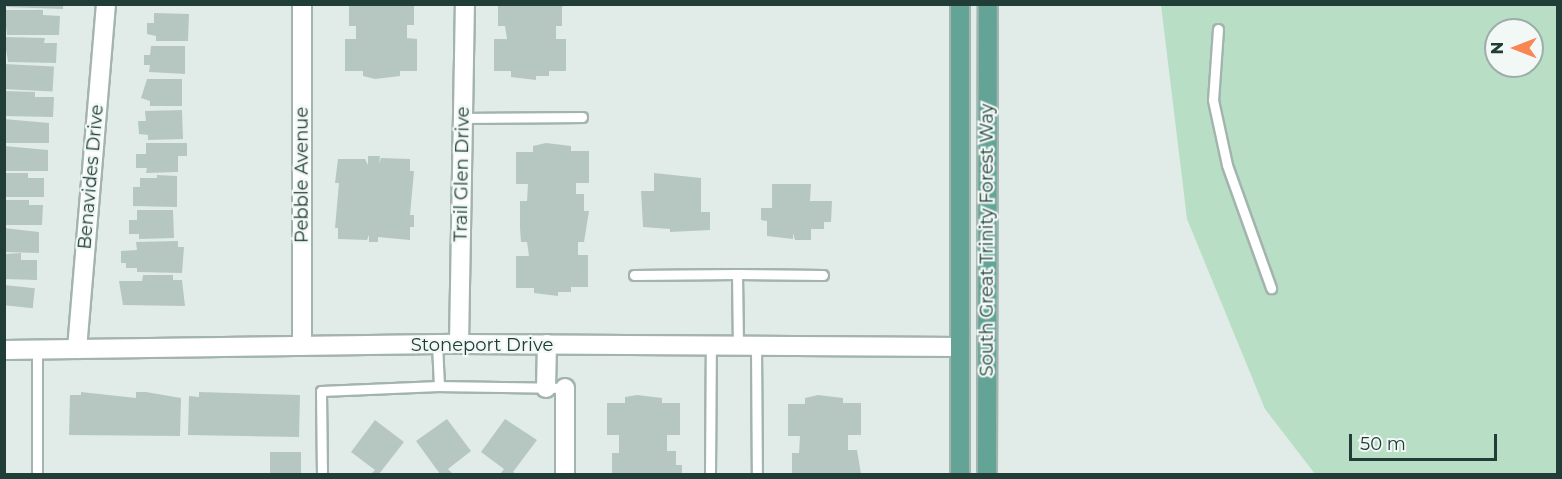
<!DOCTYPE html>
<html>
<head>
<meta charset="utf-8">
<style>
  body { margin:0 }
  #map { position:relative; width:1562px; height:479px; overflow:hidden; background:#e1ece8; font-family:Montserrat,sans-serif }
  div>[style] { position:absolute }
  [style*='--x'] { left:calc(var(--x)*1px); top:calc(var(--y)*1px); width:calc(var(--w)*1px); rotate:calc(var(--a)*1deg) }
  .green>* { inset:0; background:#b8dec5 }
  .building>* { inset:0; background:#b6c7c1; transform-origin:0 0 }
  .roads { filter:drop-shadow(2px 0 #a3b4af) drop-shadow(-2px 0 #a3b4af) drop-shadow(0 2px #a3b4af) drop-shadow(0 -2px #a3b4af) }
  .service>* { height:9px; margin:-4.5px; padding:0 4.5px; transform-origin:4.5px; border-radius:4.5px; background:#fff }
  .minor>* { height:18px; margin:-9px; padding:0 9px; transform-origin:9px; border-radius:9px; background:#fff }
  .primary>* { height:18px; margin:-9px; padding:0 9px; transform-origin:9px; border-radius:9px; background:#63a497 }
  span { translate:-50% -50%; white-space:nowrap; text-align:center; line-height:1.15; -webkit-text-stroke:4.5px #f1f8f5; paint-order:stroke }
  .street-label { font-size:18px; color:#203d37 }
  .frame { position:absolute; inset:0; border:6px solid #203d37; pointer-events:none }
  .north { position:absolute; left:1484px; top:18px; width:60px; height:60px; box-sizing:border-box; background:#f1f8f5; border:2px solid #9dada9; border-radius:50%; rotate:270deg; font-size:16px; font-weight:700; line-height:24px; text-align:center; color:#203d37 }
  .north::after { content:''; display:block; margin:auto; width:21px; height:27px; background:#f88552; clip-path:polygon(50% 0,100% 100%,50% 72%,0 100%) }
  .scale { position:absolute; left:1349px; top:434px; width:148px; height:27px; box-sizing:border-box; border:3px solid #203d37; border-top:0; padding-left:8px; font-size:18px; line-height:21px; white-space:nowrap; color:#203d37; -webkit-text-stroke:4px #f1f8f5; paint-order:stroke }
</style>
</head>
<body>
<div id="map">
  <div class="green">
    <i style="clip-path:polygon(evenodd,1161px 5px,1557px 5px,1557px 474px,1315px 474px,1265px 409px,1187px 219px,1161px 5px,1496px 30px,1532px 30px,1532px 66px,1496px 66px,1496px 30px)"></i>
  </div>
  <div class="building">
    <i style="clip-path:polygon(7px 4px,63px 4px,63px 9px,7px 7px)"></i>
    <i style="clip-path:polygon(349px 4px,414px 4px,414px 25px,407px 25px,407px 38px,417px 39px,417px 71px,400px 71px,400px 76px,375px 79px,363px 76px,363px 71px,345px 71px,345px 39px,356px 39px,356px 26px,349px 26px)"></i>
    <i style="clip-path:polygon(498px 4px,567px 4px,562px 7px,562px 26px,556px 26px,556px 39px,566px 39px,566px 71px,549px 71px,549px 76px,536px 76px,536px 80px,511px 77px,511px 71px,494px 71px,494px 39px,507px 39px,505px 26px,498px 26px)"></i>
    <i style="clip-path:polygon(4px 10px,43px 10px,43px 15px,60px 16px,59px 35px,7px 35px)"></i>
    <i style="clip-path:polygon(154px 13px,189px 14px,188px 41px,156px 41px,156px 36px,147px 34px,147px 23px,154px 23px)"></i>
    <i style="clip-path:polygon(4px 37px,45px 38px,44px 43px,57px 43px,56px 63px,8px 62px)"></i>
    <i style="clip-path:polygon(151px 46px,185px 46px,185px 74px,149px 72px,150px 65px,144px 65px,144px 55px,150px 55px)"></i>
    <i style="left:4px;top:64px;width:50px;height:25px;rotate:3deg"></i>
    <i style="clip-path:polygon(147px 79px,182px 79px,182px 106px,150px 106px,150px 101px,141px 98px)"></i>
    <i style="clip-path:polygon(4px 91px,35px 92px,35px 97px,54px 97px,53px 117px,4px 116px)"></i>
    <i style="clip-path:polygon(182px 110px,183px 139px,148px 140px,148px 135px,139px 134px,138px 121px,146px 121px,145px 111px)"></i>
    <i style="clip-path:polygon(4px 119px,49px 123px,49px 143px,4px 143px)"></i>
    <i style="clip-path:polygon(146px 143px,187px 143px,187px 156px,178px 156px,178px 172px,146px 173px,147px 168px,136px 168px,136px 154px,146px 154px)"></i>
    <i style="clip-path:polygon(546px 143px,571px 146px,571px 151px,589px 151px,589px 183px,576px 183px,576px 194px,584px 194px,584px 211px,589px 211px,584px 242px,578px 242px,578px 255px,588px 255px,588px 287px,571px 287px,571px 292px,558px 292px,558px 296px,534px 293px,534px 288px,516px 288px,516px 256px,529px 256px,527px 242px,521px 242px,520px 228px,520px 201px,527px 201px,528px 184px,516px 184px,516px 152px,533px 152px,533px 146px)"></i>
    <i style="clip-path:polygon(4px 146px,48px 150px,48px 171px,4px 171px)"></i>
    <i style="clip-path:polygon(368px 156px,380px 156px,379px 163px,381px 158px,410px 159px,410px 171px,414px 171px,410px 215px,414px 215px,414px 227px,410px 227px,410px 240px,378px 237px,378px 242px,369px 242px,369px 235px,367px 240px,338px 239px,338px 228px,335px 228px,339px 183px,335px 183px,338px 159px,365px 159px,368px 165px)"></i>
    <i style="clip-path:polygon(4px 173px,28px 173px,28px 178px,44px 178px,44px 197px,4px 197px)"></i>
    <i style="clip-path:polygon(654px 173px,701px 178px,701px 212px,710px 212px,710px 230px,670px 232px,670px 229px,643px 227px,641px 191px,654px 191px)"></i>
    <i style="clip-path:polygon(157px 175px,177px 176px,177px 207px,133px 206px,133px 187px,140px 187px,140px 178px,157px 178px)"></i>
    <i style="clip-path:polygon(772px 184px,811px 184px,810px 201px,832px 201px,831px 222px,824px 222px,824px 229px,811px 229px,811px 240px,795px 240px,793px 233px,793px 239px,767px 236px,767px 221px,761px 220px,761px 208px,772px 208px)"></i>
    <i style="clip-path:polygon(4px 200px,29px 200px,29px 205px,43px 205px,42px 225px,4px 225px)"></i>
    <i style="clip-path:polygon(137px 210px,173px 210px,174px 238px,139px 239px,139px 234px,129px 234px,129px 220px,137px 220px)"></i>
    <i style="clip-path:polygon(4px 228px,39px 232px,39px 253px,4px 252px)"></i>
    <i style="clip-path:polygon(178px 241px,178px 247px,184px 247px,182px 273px,137px 272px,137px 268px,126px 268px,126px 263px,121px 263px,121px 251px,137px 250px,136px 242px)"></i>
    <i style="clip-path:polygon(21px 253px,21px 260px,37px 260px,37px 280px,4px 279px,4px 254px)"></i>
    <i style="clip-path:polygon(143px 275px,173px 275px,173px 280px,182px 280px,185px 306px,123px 305px,119px 281px,142px 281px)"></i>
    <i style="left:4px;top:285px;width:31px;height:20px;rotate:6deg"></i>
    <i style="clip-path:polygon(81px 392px,136px 398px,136px 392px,146px 392px,181px 398px,180px 436px,69px 435px,70px 395px,81px 395px)"></i>
    <i style="clip-path:polygon(199px 392px,300px 395px,299px 437px,188px 435px,189px 396px,199px 397px)"></i>
    <i style="clip-path:polygon(637px 395px,662px 398px,662px 403px,680px 403px,680px 435px,667px 435px,667px 451px,676px 451px,676px 465px,682px 465px,682px 474px,612px 474px,612px 453px,619px 453px,619px 435px,607px 435px,607px 403px,625px 403px,625px 397px)"></i>
    <i style="clip-path:polygon(818px 395px,843px 398px,843px 403px,861px 403px,861px 435px,848px 435px,848px 450px,857px 450px,861px 474px,792px 474px,792px 453px,799px 453px,800px 436px,788px 436px,788px 404px,805px 404px,805px 398px)"></i>
    <i style="clip-path:polygon(447px 419px,471px 451px,448px 469px,453px 474px,440px 474px,416px 441px)"></i>
    <i style="clip-path:polygon(505px 419px,537px 440px,513px 472px,517px 474px,500px 474px,504px 469px,481px 452px)"></i>
    <i style="clip-path:polygon(375px 420px,404px 442px,379px 474px,371px 474px,375px 470px,351px 452px)"></i>
    <i style="left:270px;top:452px;width:31px;height:22px"></i>
  </div>
  <div class="roads">
    <div class="service">
      <i style="--x:1218;--y:29;--w:71;--a:94"></i>
      <i style="--x:1213;--y:100;--w:66;--a:77.8"></i>
      <i style="--x:1227;--y:165;--w:131;--a:70.3"></i>
      <i style="--x:463;--y:118;--w:119;--a:-0.5"></i>
      <i style="--x:737;--y:274;--w:86;--a:0.7"></i>
      <i style="--x:634;--y:275;--w:103;--a:-0.6"></i>
      <i style="--x:737;--y:274;--w:72;--a:89.2"></i>
      <i style="--x:756;--y:346;--w:128;--a:89.6"></i>
      <i style="--x:439;--y:386;--w:126;--a:0.9"></i>
      <i style="--x:37;--y:474;--w:124;--a:-90"></i>
      <i style="--x:322;--y:474;--w:83;--a:-90.7"></i>
      <i style="--x:321;--y:391;--w:118;--a:-2.4"></i>
      <i style="--x:439;--y:386;--w:42;--a:-92.7"></i>
      <i style="--x:710;--y:474;--w:128;--a:-89.6"></i>
    </div>
    <div class="minor">
      <i style="--x:302;--y:4;--w:342;--a:90"></i>
      <i style="--x:459;--y:344;--w:340;--a:-89"></i>
      <i style="--x:77;--y:349;--w:346;--a:-85.2"></i>
      <i style="--x:4;--y:350;--w:455;--a:-0.8"></i>
      <i style="--x:459;--y:344;--w:501;--a:0.34"></i>
      <i style="--x:546;--y:388;--w:44;--a:-88.7"></i>
      <i style="--x:565;--y:388;--w:86;--a:90"></i>
    </div>
    <div class="primary">
      <i style="--x:960;--y:4;--w:470;--a:90"></i>
      <i style="--x:987;--y:474;--w:470;--a:-89.9"></i>
    </div>
  </div>
  <div class="street-label">
    <span style="left:462px;top:174px;rotate:-89deg">Trail Glen Drive</span>
    <span style="left:302px;top:175px;rotate:-90deg">Pebble Avenue</span>
    <span style="left:91px;top:177px;rotate:-85deg">Benavides Drive</span>
    <span style="left:987px;top:240px;rotate:-90deg">South Great Trinity Forest Way</span>
    <span style="left:482px;top:345px">Stoneport Drive</span>
  </div>
  <div class="frame"></div>
  <div class="north">N</div>
  <div class="scale">50 m</div>
</div>
</body>
</html>
